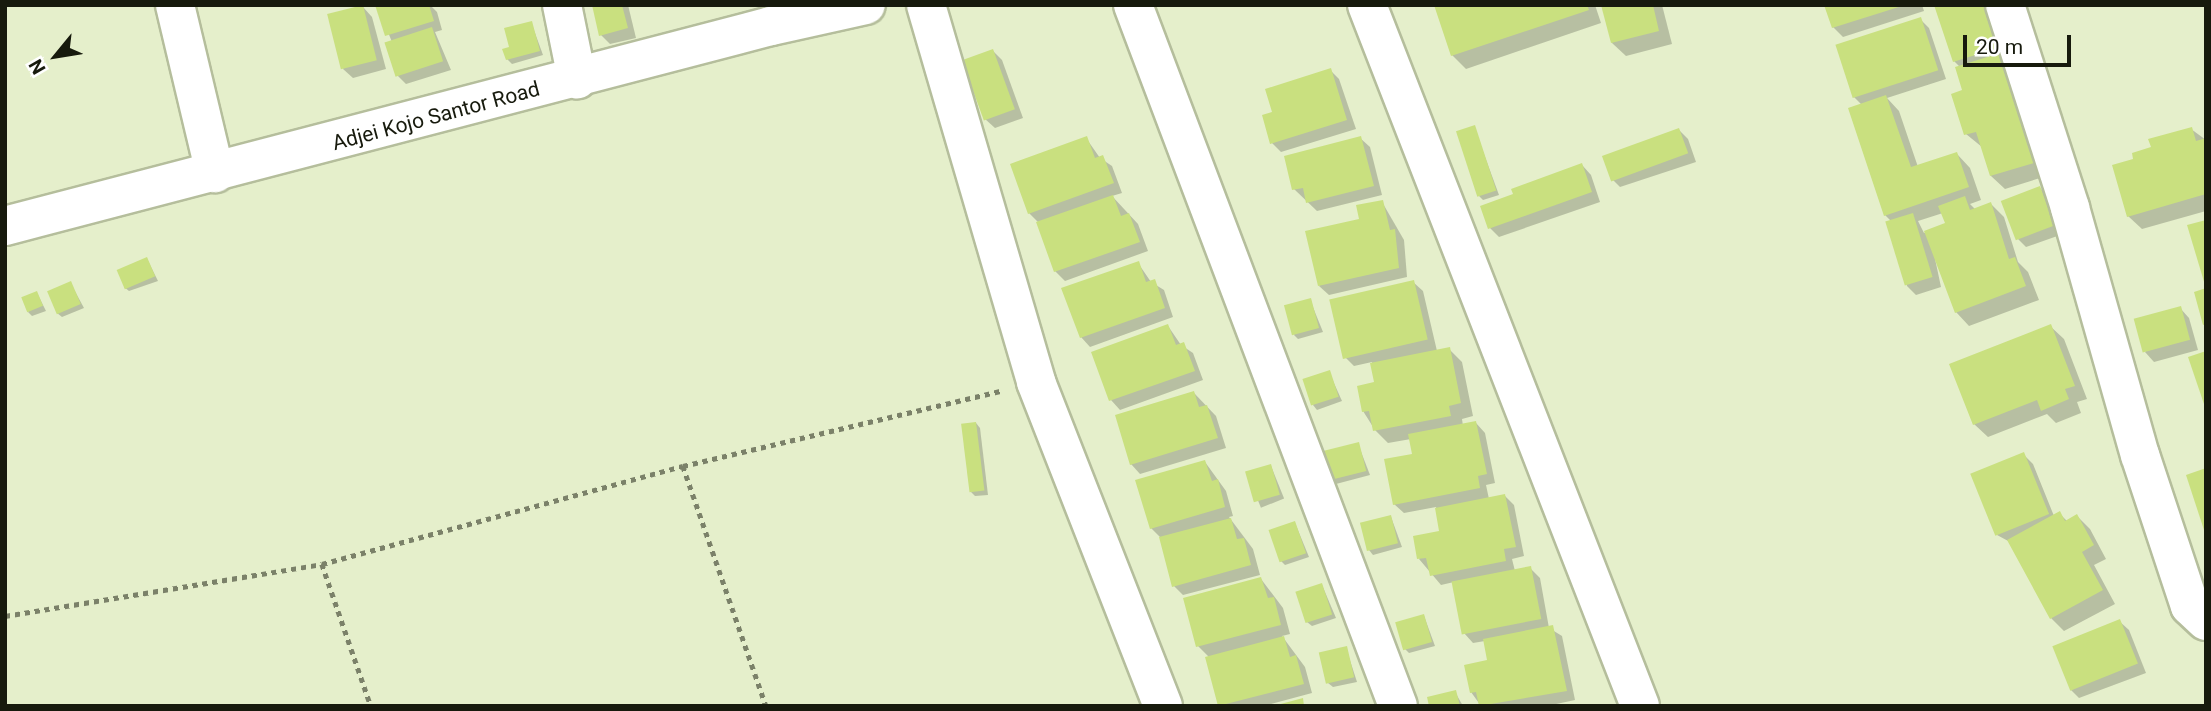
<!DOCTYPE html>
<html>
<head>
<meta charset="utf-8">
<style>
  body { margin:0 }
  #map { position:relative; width:2211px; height:711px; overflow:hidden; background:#e5efcb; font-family:Roboto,sans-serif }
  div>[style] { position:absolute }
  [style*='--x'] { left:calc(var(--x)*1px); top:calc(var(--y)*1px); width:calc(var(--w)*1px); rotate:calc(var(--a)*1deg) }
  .shadow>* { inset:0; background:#0003; transform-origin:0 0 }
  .building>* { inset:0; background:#c9e07f; transform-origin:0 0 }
  .path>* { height:4.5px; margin-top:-2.25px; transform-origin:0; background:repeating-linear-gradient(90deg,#7b8169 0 5px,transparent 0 10px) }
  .roads { filter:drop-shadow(2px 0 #b5be9c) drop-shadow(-2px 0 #b5be9c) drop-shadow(0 2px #b5be9c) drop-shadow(0 -2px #b5be9c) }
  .minor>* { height:38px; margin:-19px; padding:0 19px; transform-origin:19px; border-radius:19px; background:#fff }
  span { translate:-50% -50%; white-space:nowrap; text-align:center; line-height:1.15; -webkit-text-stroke:7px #fff; paint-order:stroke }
  .street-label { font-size:21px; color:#171a0d }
  .frame { position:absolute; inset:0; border:7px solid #171a0d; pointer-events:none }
  .north { position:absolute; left:21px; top:21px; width:70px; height:70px; -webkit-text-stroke:5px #fff; paint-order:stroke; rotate:240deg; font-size:19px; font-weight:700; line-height:28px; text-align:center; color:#171a0d }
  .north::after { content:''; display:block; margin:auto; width:24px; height:32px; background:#171a0d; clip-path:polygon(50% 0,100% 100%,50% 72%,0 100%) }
  .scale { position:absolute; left:1963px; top:35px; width:108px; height:32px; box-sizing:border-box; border:4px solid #171a0d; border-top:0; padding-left:9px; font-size:21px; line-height:24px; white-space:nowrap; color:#171a0d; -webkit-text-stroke:5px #fff; paint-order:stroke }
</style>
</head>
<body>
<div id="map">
  <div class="shadow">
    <i style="clip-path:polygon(377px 5px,430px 5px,437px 12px,442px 30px,435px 32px,451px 70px,406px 84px,397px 75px,392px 42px)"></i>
    <i style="clip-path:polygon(593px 5px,628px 5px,636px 38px,610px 44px,601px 35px)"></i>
    <i style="clip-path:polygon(1436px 5px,1595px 5px,1601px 23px,1466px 69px,1452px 55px)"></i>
    <i style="clip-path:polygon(1603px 5px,1662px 5px,1672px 44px,1626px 56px,1612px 43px)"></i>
    <i style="clip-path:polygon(1826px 5px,1922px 5px,1924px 11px,1843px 37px,1833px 27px)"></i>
    <i style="clip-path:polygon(1998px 5px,2056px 173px,2005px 189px,1991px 176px,1982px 147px,1966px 134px,1964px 91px,1960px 67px,1954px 61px)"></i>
    <i style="clip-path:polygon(363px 7px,372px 17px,386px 69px,353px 78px,343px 69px)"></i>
    <i style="clip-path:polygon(evenodd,1920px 19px,1929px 28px,1946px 79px,1887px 98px,1899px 111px,1918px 167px,1957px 154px,1970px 168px,1981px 200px,1970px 204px,1976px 210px,1991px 204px,2004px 217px,2018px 262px,2028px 272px,2039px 300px,1969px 326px,1956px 312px,1934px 254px,1941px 287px,1916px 295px,1907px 286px,1892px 222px,1885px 215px,1862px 105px,1853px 96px,1920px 19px,1943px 213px,1947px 224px,1924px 233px,1918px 221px,1943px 213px)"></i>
    <i style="clip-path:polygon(531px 22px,543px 55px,512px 64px,507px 59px,511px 48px)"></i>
    <i style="clip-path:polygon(993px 51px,1002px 60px,1023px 118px,995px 128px,985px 119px)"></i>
    <i style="clip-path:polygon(1330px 70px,1339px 79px,1356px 129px,1281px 152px,1272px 143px,1274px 113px)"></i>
    <i style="clip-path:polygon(1474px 127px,1499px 195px,1483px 200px,1479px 196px)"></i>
    <i style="clip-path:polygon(2191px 129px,2206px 140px,2206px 211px,2142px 229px,2128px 216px,2136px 160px)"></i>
    <i style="clip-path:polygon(1679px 130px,1688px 139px,1696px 162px,1620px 187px,1611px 178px)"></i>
    <i style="clip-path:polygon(1086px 138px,1100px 158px,1112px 166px,1122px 193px,1112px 196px,1138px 224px,1148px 251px,1065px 281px,1055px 271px,1039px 223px,1029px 213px)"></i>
    <i style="clip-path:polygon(1360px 138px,1370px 147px,1382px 195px,1317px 211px,1294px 189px)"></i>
    <i style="clip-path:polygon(1582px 165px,1591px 175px,1600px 202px,1499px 237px,1490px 228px)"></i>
    <i style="clip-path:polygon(2040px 188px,2049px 197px,2063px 234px,2026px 247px,2017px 238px)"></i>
    <i style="clip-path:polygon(1382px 202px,1404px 240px,1407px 277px,1329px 295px,1319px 286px,1361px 220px)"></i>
    <i style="clip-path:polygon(147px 259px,158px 281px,129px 291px,124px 287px)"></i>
    <i style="clip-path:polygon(1138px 263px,1151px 282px,1164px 290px,1173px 317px,1090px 347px,1081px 337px)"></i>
    <i style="clip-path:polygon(1413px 282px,1423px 291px,1437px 351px,1449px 349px,1462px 362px,1473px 416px,1462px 419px,1463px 426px,1476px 423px,1485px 433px,1495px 483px,1486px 485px,1489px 499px,1505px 496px,1514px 505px,1524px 556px,1512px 559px,1515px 571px,1530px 568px,1540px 578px,1549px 628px,1562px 636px,1575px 700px,1547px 706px,1481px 706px,1471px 692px,1489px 662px,1485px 641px,1473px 643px,1464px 633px,1454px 582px,1441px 585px,1419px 559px,1441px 532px,1436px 507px,1404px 513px,1394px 504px,1414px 455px,1411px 439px,1388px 443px,1375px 430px,1363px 411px,1376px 384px,1372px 362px,1354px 366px,1345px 357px)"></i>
    <i style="clip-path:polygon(71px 284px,84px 308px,62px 317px,57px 313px)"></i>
    <i style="clip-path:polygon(37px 293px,46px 311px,32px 316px,28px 312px)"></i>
    <i style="clip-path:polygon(1310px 300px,1323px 332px,1298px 339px,1294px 335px)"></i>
    <i style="clip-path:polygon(2180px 308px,2189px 318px,2198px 350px,2154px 362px,2145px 352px)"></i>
    <i style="clip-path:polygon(1168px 326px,1181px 345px,1193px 353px,1203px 380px,1120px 410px,1111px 400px)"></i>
    <i style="clip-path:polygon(2050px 326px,2064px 339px,2087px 399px,2077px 402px,2081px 413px,2056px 423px,2047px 414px,1988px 437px,1974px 424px)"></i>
    <i style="clip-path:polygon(1329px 372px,1342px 401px,1317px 410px,1313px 405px)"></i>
    <i style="clip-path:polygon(1194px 393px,1216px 416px,1226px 448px,1140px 474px,1131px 464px)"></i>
    <i style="clip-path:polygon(976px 423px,980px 428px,988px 495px,975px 496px,971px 492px)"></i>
    <i style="clip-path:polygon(1358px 444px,1370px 475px,1336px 484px,1332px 479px)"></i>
    <i style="clip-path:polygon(2023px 454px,2033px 464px,2054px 516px,2060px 514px,2067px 521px,2077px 516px,2090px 529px,2106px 559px,2094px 565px,2115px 604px,2064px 631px,2051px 618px,2010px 542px,1997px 535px)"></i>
    <i style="clip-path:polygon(1205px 462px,1226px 491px,1233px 516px,1229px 517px,1253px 549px,1260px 575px,1183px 595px,1174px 586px,1161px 538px,1151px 528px)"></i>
    <i style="left:1271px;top:466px;width:35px;height:25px;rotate:68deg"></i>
    <i style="clip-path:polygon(1391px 517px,1402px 547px,1373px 555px,1369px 550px)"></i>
    <i style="clip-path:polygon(1295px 523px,1309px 557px,1285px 565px,1281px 561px)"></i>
    <i style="clip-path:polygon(1261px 579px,1283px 608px,1290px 634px,1282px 636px,1305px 667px,1312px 693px,1263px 706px,1220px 706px,1209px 657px,1198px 646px)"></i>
    <i style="clip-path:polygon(1322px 585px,1336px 618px,1312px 626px,1307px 622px)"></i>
    <i style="clip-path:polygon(1424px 616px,1435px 646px,1409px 653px,1404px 648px)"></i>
    <i style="clip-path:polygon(2119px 621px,2129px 630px,2146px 673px,2079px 698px,2070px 689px)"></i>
    <i style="clip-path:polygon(1346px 648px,1357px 682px,1333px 687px,1328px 683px)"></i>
    <i style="clip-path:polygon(1455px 692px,1463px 706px,1431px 706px)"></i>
  </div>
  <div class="building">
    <i style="left:363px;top:5px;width:57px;height:37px;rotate:76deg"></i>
    <i style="clip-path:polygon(375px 5px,429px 5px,434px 21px,385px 36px)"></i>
    <i style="clip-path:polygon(592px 5px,622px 5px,628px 28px,599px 36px)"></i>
    <i style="clip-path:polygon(1434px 5px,1587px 5px,1589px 10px,1451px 56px)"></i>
    <i style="clip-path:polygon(1601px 5px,1653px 5px,1659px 31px,1611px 43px)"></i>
    <i style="clip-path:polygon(1824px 5px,1901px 5px,1902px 6px,1832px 28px)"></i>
    <i style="clip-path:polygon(1934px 5px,1991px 5px,2004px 46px,1953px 62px)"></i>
    <i style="left:1921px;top:17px;width:56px;height:90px;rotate:72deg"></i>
    <i style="clip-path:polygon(532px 21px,540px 51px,506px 60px,502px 49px,509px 47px,504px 28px)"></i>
    <i style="left:432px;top:27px;width:36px;height:50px;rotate:72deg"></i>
    <i style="left:993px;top:49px;width:64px;height:33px;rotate:70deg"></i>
    <i style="clip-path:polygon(2010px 50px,2044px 160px,1990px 176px,1976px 132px,1964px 135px,1951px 94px,1962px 90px,1955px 67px)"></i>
    <i style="clip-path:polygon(1331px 68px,1347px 120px,1270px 144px,1262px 115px,1272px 112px,1265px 89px)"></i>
    <i style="clip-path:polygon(1886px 95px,1911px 167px,1957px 152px,1969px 187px,1884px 216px,1848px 108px)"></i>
    <i style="left:1475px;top:125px;width:69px;height:20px;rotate:72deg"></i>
    <i style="clip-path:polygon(2192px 127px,2196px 141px,2206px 138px,2206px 194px,2127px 217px,2112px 165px,2133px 159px,2132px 153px,2151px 147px,2148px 139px)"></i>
    <i style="left:1679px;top:128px;width:27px;height:82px;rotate:70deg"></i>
    <i style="clip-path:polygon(1087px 136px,1095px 158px,1103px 155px,1114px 183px,1028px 214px,1010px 164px)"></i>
    <i style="clip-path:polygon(1361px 136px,1374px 186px,1306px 203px,1303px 188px,1292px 190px,1284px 156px)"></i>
    <i style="clip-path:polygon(1582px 163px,1592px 192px,1488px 229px,1480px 206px,1513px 194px,1511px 189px)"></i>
    <i style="left:2040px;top:186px;width:42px;height:42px;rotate:69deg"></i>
    <i style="clip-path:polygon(1113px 195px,1121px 216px,1129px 213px,1140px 242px,1054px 272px,1036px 222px)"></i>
    <i style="clip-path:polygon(1965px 196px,1970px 210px,1991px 202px,2009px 259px,2015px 257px,2026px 286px,1955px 313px,1924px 231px,1945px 223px,1938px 206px)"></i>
    <i style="clip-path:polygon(1383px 200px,1390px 230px,1395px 229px,1399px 268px,1318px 286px,1305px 231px,1359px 219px,1356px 205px)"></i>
    <i style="left:1913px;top:213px;width:67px;height:29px;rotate:73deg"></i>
    <i style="clip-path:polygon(2206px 220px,2206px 285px,2205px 285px,2187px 225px)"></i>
    <i style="left:147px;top:257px;width:21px;height:33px;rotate:67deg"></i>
    <i style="clip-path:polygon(1139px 261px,1146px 282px,1155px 279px,1165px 308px,1080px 338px,1061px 288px)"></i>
    <i style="left:1414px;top:280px;width:61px;height:87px;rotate:77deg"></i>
    <i style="left:71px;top:281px;width:25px;height:26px;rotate:67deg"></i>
    <i style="clip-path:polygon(2206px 288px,2206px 324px,2203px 325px,2194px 292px)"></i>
    <i style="left:37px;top:291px;width:16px;height:17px;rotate:68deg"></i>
    <i style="left:1311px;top:298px;width:31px;height:28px;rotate:75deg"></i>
    <i style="left:2181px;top:306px;width:35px;height:49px;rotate:75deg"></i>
    <i style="clip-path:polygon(1168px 324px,1176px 345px,1184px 342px,1195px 371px,1109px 401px,1091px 352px)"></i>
    <i style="clip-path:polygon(2051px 324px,2075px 386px,2065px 389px,2069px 399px,2041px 411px,2037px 400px,1973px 425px,1949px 364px)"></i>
    <i style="clip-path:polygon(1450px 347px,1461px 403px,1449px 406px,1451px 416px,1373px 431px,1369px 411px,1362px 412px,1357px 386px,1374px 382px,1370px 363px)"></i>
    <i style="clip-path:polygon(2206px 351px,2206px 407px,2205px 407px,2188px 357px)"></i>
    <i style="left:1330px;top:370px;width:28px;height:29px;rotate:72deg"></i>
    <i style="clip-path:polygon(1194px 391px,1199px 407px,1207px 405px,1218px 438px,1130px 465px,1115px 415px)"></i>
    <i style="clip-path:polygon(1476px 421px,1487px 474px,1478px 476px,1480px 488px,1393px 505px,1384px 459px,1412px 454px,1408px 434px)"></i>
    <i style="left:976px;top:422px;width:69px;height:15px;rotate:83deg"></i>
    <i style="left:1359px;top:442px;width:30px;height:37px;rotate:76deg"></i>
    <i style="left:2024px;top:452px;width:67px;height:58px;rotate:68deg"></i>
    <i style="clip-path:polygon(1205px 460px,1212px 481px,1218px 479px,1225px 507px,1150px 529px,1135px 480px)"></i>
    <i style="left:1271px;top:464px;width:32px;height:27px;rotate:74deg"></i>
    <i style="clip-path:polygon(2206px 468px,2206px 533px,2205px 533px,2186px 475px)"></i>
    <i style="clip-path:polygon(1505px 494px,1516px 547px,1504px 549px,1506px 561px,1430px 576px,1426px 558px,1417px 559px,1413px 536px,1439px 531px,1435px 508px)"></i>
    <i style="clip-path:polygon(2060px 511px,2065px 521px,2077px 514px,2094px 545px,2082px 552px,2103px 590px,2050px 619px,2007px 540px)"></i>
    <i style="left:1391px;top:515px;width:29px;height:32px;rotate:76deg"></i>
    <i style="clip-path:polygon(1231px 518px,1237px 539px,1244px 538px,1251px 565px,1172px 587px,1159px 537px)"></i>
    <i style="left:1295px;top:521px;width:34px;height:28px;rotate:71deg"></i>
    <i style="left:1531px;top:566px;width:54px;height:81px;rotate:79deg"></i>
    <i style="clip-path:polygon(1261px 577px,1268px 598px,1274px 597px,1281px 625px,1196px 647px,1183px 598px)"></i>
    <i style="left:1322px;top:583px;width:33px;height:28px;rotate:72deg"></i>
    <i style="left:1424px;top:614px;width:29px;height:30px;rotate:74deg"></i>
    <i style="left:2120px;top:619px;width:48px;height:73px;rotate:68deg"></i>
    <i style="clip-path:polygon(1553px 625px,1567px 691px,1479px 706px,1476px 692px,1470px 693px,1464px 665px,1487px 660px,1483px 639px)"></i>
    <i style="clip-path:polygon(1284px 636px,1290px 657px,1296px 655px,1304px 684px,1218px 706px,1205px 657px)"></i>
    <i style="left:1347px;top:646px;width:32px;height:29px;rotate:77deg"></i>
    <i style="clip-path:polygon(1456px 690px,1460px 706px,1429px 706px,1427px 697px)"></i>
    <i style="clip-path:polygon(1303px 698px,1304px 706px,1278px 706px,1277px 705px)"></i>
  </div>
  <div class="path">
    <i style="--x:683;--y:466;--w:254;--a:70.9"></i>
    <i style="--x:322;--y:564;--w:150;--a:71"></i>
    <i style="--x:5;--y:616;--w:321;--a:-9.3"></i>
    <i style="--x:322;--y:564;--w:374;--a:-15.2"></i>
    <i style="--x:683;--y:466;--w:327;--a:-13.3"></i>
  </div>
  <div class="roads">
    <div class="minor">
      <i style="--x:175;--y:5;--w:173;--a:76.6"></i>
      <i style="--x:562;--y:5;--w:76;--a:78.5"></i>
      <i style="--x:926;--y:5;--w:393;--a:73.7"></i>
      <i style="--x:1036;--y:382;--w:348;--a:68.6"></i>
      <i style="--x:1133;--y:5;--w:749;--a:69.29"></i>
      <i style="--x:1367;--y:5;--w:752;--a:68.72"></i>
      <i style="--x:2005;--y:5;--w:213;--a:72.2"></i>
      <i style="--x:2070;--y:208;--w:257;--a:74.2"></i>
      <i style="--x:2140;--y:455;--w:159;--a:71.7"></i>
      <i style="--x:2190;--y:606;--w:22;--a:43"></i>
      <i style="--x:5;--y:226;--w:792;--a:-14.63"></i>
      <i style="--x:771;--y:26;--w:97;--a:-12.5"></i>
    </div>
  </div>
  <div class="street-label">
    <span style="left:436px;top:116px;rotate:-15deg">Adjei Kojo Santor Road</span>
  </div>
  <div class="frame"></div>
  <div class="north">N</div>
  <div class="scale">20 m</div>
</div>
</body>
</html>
